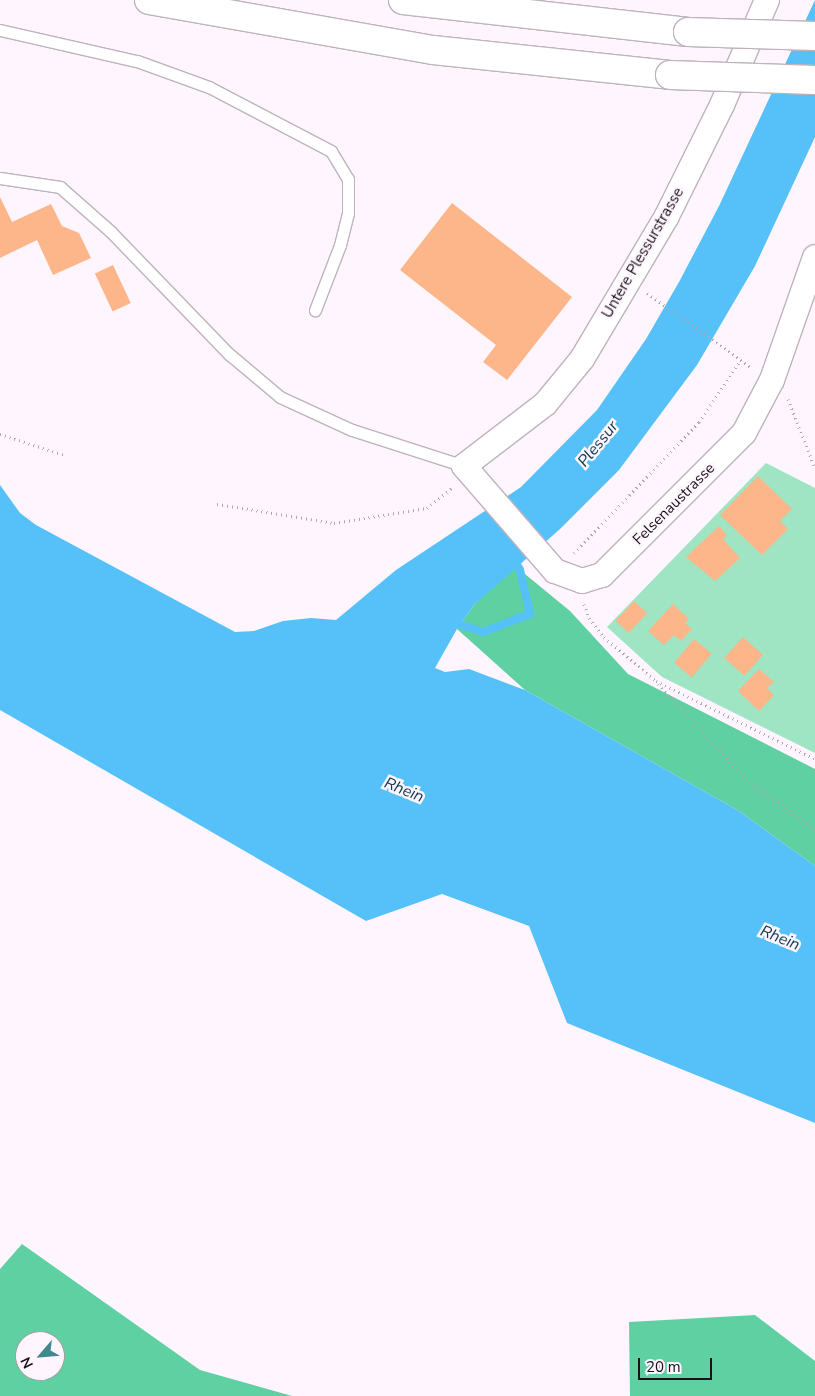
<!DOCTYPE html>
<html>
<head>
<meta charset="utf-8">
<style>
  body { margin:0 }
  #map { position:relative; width:815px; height:1396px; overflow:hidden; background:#fff5fe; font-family:"Nunito Sans",sans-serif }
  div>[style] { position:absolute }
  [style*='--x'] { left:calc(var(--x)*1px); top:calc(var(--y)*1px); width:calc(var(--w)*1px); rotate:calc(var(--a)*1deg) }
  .green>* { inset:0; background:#9fe5c4 }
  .forest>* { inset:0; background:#5ed0a1 }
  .water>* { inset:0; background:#56c1f8 }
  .stream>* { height:8px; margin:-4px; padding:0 4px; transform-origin:4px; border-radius:4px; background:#56c1f8 }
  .building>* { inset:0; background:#fcb689; transform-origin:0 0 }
  .path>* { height:3px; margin-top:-1.5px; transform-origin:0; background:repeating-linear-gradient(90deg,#afa7ae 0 1px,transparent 0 5px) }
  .roads { filter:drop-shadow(1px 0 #beb3bc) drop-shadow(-1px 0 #beb3bc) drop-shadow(0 1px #beb3bc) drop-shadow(0 -1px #beb3bc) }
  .service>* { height:11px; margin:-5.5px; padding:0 5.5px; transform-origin:5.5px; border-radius:5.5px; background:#fff }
  .minor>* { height:24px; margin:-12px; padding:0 12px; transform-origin:12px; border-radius:12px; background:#fff }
  .motorway>* { height:28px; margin:-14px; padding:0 14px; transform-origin:14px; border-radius:14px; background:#fff }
  .bridges { filter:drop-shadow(1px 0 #beb3bc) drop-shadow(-1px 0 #beb3bc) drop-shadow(0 1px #beb3bc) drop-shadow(0 -1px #beb3bc) }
  .motorway-bridge>* { height:28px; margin:-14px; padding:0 14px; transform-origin:14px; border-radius:14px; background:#fff }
  span { translate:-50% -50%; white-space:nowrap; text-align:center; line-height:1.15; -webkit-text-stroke:5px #fff5fe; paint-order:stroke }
  .street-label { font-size:15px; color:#171317 }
  .water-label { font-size:16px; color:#0b3a50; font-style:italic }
  .north { position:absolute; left:15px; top:1331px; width:50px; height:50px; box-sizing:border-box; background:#fff5fe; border:1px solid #a29ba2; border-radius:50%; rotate:243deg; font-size:14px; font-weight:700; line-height:20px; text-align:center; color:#171317 }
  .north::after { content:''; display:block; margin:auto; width:18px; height:22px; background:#40888c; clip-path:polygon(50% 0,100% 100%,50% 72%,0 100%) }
  .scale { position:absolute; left:638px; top:1358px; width:74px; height:22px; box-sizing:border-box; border:2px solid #171317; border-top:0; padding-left:6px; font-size:15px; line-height:18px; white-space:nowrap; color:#171317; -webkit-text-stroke:4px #fff5fe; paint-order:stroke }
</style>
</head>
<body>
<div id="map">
  <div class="green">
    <i style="clip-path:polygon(766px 463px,815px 488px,815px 753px,662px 677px,607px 627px)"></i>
  </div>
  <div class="forest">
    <i style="clip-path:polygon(514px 565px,570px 611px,628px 674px,815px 769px,815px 866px,739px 811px,525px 690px,457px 629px,474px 605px)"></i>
    <i style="clip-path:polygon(evenodd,22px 1244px,200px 1370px,292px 1396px,0 1396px,0 1269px,22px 1244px,25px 1341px,55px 1341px,55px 1371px,25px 1371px,25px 1341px)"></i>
    <i style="clip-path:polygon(755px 1315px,815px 1361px,815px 1396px,630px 1396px,629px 1322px)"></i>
  </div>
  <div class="water">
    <i style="clip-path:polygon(815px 0,815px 137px,755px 266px,697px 365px,619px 470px,560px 529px,474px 605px,457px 629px,435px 668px,445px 672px,469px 669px,525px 690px,739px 811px,815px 866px,815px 1123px,567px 1023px,529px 926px,442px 894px,366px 921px,0 710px,0 485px,20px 513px,36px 525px,235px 632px,254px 631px,283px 621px,311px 618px,336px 620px,396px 570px,521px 487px,597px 410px,646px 339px,679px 282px,719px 206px)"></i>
  </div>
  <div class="stream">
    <i style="--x:451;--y:622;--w:34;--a:17"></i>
    <i style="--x:483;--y:632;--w:50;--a:-21"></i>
    <i style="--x:530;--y:614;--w:45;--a:-102.8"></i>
    <i style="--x:520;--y:570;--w:15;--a:-118"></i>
  </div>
  <div class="building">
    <i style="clip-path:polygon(0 197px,12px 222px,51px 204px,62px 226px,79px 233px,91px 258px,53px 275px,37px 240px,0 258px)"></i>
    <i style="clip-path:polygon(452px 203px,572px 297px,507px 380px,483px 362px,496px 345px,400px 270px)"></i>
    <i style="left:113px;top:265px;width:42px;height:20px;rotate:65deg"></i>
    <i style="clip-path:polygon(758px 476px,792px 509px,780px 521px,788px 529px,762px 555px,720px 515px)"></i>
    <i style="clip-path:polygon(719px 526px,727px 535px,723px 539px,740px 558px,715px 581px,686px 557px)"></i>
    <i style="left:634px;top:601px;width:18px;height:27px;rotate:43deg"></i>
    <i style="clip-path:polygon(673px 604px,689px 619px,685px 623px,692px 629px,681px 641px,674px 635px,664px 645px,648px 631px)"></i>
    <i style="left:743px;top:637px;width:27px;height:28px;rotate:42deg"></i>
    <i style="left:694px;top:639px;width:23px;height:31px;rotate:40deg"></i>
    <i style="clip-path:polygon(759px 669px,774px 682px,767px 688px,774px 695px,759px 711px,738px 691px)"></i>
  </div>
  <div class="path">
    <i style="--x:647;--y:293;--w:129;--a:35.5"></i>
    <i style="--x:788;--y:399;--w:74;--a:68.6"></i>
    <i style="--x:0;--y:434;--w:67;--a:18.2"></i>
    <i style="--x:217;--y:504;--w:119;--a:9.2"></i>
    <i style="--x:334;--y:523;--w:94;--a:-9.2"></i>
    <i style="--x:427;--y:508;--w:32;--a:-39"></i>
    <i style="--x:574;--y:553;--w:181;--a:-46.3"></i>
    <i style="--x:699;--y:422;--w:73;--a:-56.1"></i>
    <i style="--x:584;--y:604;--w:15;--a:70"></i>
    <i style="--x:589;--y:618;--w:24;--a:52"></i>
    <i style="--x:604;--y:637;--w:68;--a:40.2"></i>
    <i style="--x:656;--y:681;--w:177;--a:26.1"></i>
    <i style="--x:658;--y:684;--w:134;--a:47.1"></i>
    <i style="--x:749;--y:782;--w:81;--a:35.5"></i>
  </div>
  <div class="roads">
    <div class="service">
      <i style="--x:0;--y:30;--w:140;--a:12.8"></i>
      <i style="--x:137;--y:61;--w:77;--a:19.9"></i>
      <i style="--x:209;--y:87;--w:138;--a:27.7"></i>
      <i style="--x:331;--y:151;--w:33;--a:59"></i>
      <i style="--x:348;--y:179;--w:34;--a:90"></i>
      <i style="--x:348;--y:213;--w:33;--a:104"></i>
      <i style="--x:340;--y:245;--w:70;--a:111"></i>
      <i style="--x:0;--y:178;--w:61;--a:8.5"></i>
      <i style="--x:60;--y:187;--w:68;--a:41.4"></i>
      <i style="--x:111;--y:232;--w:170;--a:46"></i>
      <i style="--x:229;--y:354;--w:67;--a:40.1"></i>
      <i style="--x:280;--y:397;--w:79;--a:24.6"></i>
      <i style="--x:352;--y:430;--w:118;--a:17.8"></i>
    </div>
    <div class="minor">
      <i style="--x:767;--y:0;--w:114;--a:113.2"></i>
      <i style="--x:722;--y:105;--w:124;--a:116.4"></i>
      <i style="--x:667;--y:216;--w:166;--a:120.7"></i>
      <i style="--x:582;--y:359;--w:58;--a:129.4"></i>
      <i style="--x:545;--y:404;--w:102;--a:142.6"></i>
      <i style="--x:464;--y:466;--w:139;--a:49.1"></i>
      <i style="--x:555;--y:571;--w:29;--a:20"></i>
      <i style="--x:582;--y:581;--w:21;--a:-17"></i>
      <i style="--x:602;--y:575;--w:201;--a:-45"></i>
      <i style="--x:744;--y:433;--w:60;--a:-62.2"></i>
      <i style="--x:772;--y:380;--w:130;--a:-70.7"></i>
    </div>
    <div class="motorway">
      <i style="--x:149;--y:0;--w:288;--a:10"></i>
      <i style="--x:433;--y:50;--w:238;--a:6"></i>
      <i style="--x:403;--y:0;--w:287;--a:6.4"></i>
    </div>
  </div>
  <div class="bridges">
    <div class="motorway-bridge">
      <i style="--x:688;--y:32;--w:127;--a:1.8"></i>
      <i style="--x:670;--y:75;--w:145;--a:2"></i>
    </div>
  </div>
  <div class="street-label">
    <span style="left:643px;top:253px;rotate:-60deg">Untere Plessurstrasse</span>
    <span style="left:674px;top:504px;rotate:-45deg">Felsenaustrasse</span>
  </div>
  <div class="water-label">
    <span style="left:598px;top:444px;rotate:-51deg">Plessur</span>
    <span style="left:404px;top:790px;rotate:22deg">Rhein</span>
    <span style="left:780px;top:938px;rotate:22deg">Rhein</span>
  </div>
  <div class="north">N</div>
  <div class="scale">20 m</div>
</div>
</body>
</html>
